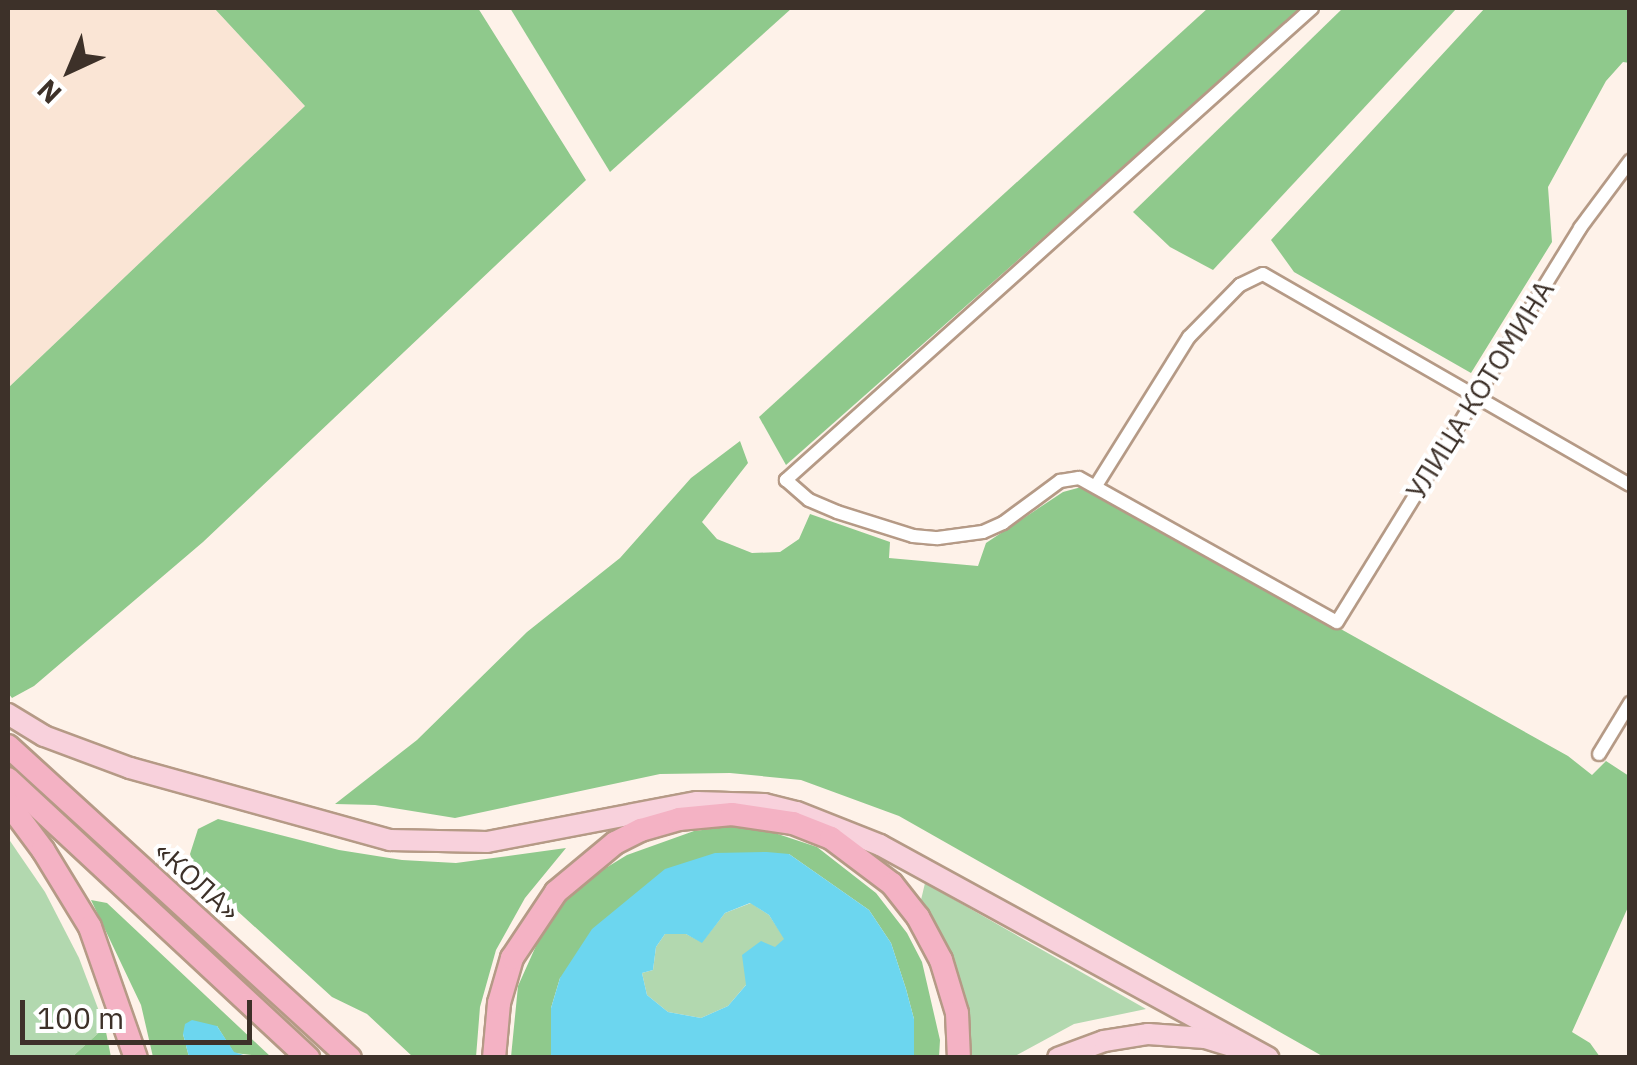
<!DOCTYPE html>
<html>
<head>
<meta charset="utf-8">
<style>
  body { margin:0 }
  #map { position:relative; width:1637px; height:1065px; overflow:hidden; background:#fef2e9; font-family:"IBM Plex Sans",sans-serif }
  div>[style] { position:absolute }
  [style*='--x'] { left:calc(var(--x)*1px); top:calc(var(--y)*1px); width:calc(var(--w)*1px); rotate:calc(var(--a)*1deg) }
  .built>* { inset:0; background:#fae5d5 }
  .green>* { inset:0; background:#b2d8af }
  .forest>* { inset:0; background:#8fc98c }
  .water>* { inset:0; background:#6cd6ef }
  .roads { filter:drop-shadow(2px 0 #b59a86) drop-shadow(-2px 0 #b59a86) drop-shadow(0 2px #b59a86) drop-shadow(0 -2px #b59a86) }
  .street>* { height:12px; margin:-6px; padding:0 6px; transform-origin:6px; border-radius:6px; background:#fff }
  .primary>* { height:20px; margin:-10px; padding:0 10px; transform-origin:10px; border-radius:10px; background:#f8d1dc }
  .highway>* { height:22px; margin:-11px; padding:0 11px; transform-origin:11px; border-radius:11px; background:#f4b2c4 }
  span { translate:-50% -50%; white-space:nowrap; text-align:center; line-height:1.15; -webkit-text-stroke:8px #fff; paint-order:stroke }
  .street-label { font-size:28px; color:#3d3129 }
  .frame { position:absolute; inset:0; border:10px solid #3d3129; pointer-events:none }
  .north { position:absolute; left:20px; top:20px; width:100px; height:100px; -webkit-text-stroke:8px #fff; paint-order:stroke; rotate:224deg; font-size:28px; font-weight:700; line-height:40px; text-align:center; color:#3d3129 }
  .north::after { content:''; display:block; margin:auto; width:35px; height:45px; background:#3d3129; clip-path:polygon(50% 0,100% 100%,50% 72%,0 100%) }
  .scale { position:absolute; left:20px; top:1000px; width:232px; height:45px; box-sizing:border-box; border:5px solid #3d3129; border-top:0; padding-left:12px; font-size:30px; line-height:35px; white-space:nowrap; color:#3d3129; -webkit-text-stroke:8px #fff; paint-order:stroke }
</style>
</head>
<body>
<div id="map">
  <div class="built">
    <i style="clip-path:polygon(8px 8px,214px 8px,305px 106px,8px 388px)"></i>
  </div>
  <div class="green">
    <i style="clip-path:polygon(8px 838px,45px 892px,79px 958px,105px 1027px,72px 1057px,8px 1057px)"></i>
    <i style="clip-path:polygon(925px 883px,1146px 1009px,1074px 1024px,1013px 1057px,969px 1057px,970px 1015px,958px 973px,921px 900px)"></i>
    <i style="clip-path:polygon(751px 903px,769px 915px,785px 939px,728px 1006px,701px 1018px,668px 1012px,647px 995px,642px 973px,653px 970px,656px 947px,665px 934px,686px 934px,702px 942px,725px 913px)"></i>
  </div>
  <div class="forest">
    <i style="clip-path:polygon(214px 8px,478px 8px,586px 180px,203px 542px,34px 686px,12px 698px,8px 693px,8px 388px,305px 106px)"></i>
    <i style="clip-path:polygon(510px 8px,792px 8px,610px 172px)"></i>
    <i style="clip-path:polygon(1208px 8px,1303px 8px,786px 465px,759px 417px)"></i>
    <i style="clip-path:polygon(1343px 8px,1457px 8px,1213px 270px,1170px 247px,1133px 212px)"></i>
    <i style="clip-path:polygon(1485px 8px,1629px 8px,1630px 63px,1623px 62px,1606px 81px,1548px 187px,1552px 242px,1471px 373px,1294px 272px,1271px 240px)"></i>
    <i style="clip-path:polygon(740px 441px,748px 463px,702px 522px,717px 539px,752px 553px,780px 552px,799px 539px,810px 514px,890px 542px,889px 558px,978px 566px,986px 543px,1063px 492px,1085px 486px,1568px 756px,1592px 775px,1606px 761px,1629px 776px,1629px 905px,1572px 1032px,1590px 1043px,1600px 1057px,1324px 1057px,899px 816px,801px 780px,730px 773px,660px 774px,455px 818px,375px 805px,335px 804px,417px 740px,527px 632px,620px 558px,691px 478px)"></i>
    <i style="clip-path:polygon(218px 819px,339px 850px,402px 860px,456px 863px,566px 848px,525px 898px,496px 950px,480px 1007px,476px 1057px,413px 1057px,367px 1014px,332px 997px,233px 907px,195px 868px,190px 854px,198px 829px)"></i>
    <i style="clip-path:polygon(727px 827px,757px 827px,817px 847px,876px 893px,907px 933px,922px 962px,940px 1040px,939px 1057px,914px 1057px,914px 1019px,906px 989px,891px 943px,869px 910px,789px 854px,560px 978px,551px 1008px,551px 1057px,511px 1057px,518px 986px,540px 937px,566px 901px,591px 877px,627px 855px,694px 831px)"></i>
    <i style="clip-path:polygon(91px 900px,107px 903px,271px 1057px,234px 1053px,217px 1026px,183px 1034px,189px 1057px,153px 1057px,141px 1005px)"></i>
    <i style="clip-path:polygon(105px 1027px,111px 1057px,72px 1057px)"></i>
  </div>
  <div class="water">
    <i style="clip-path:polygon(evenodd,767px 852px,789px 854px,869px 910px,891px 943px,906px 989px,914px 1019px,914px 1057px,551px 1057px,551px 1008px,560px 978px,592px 929px,665px 869px,715px 853px,767px 852px,750px 903px,769px 915px,784px 939px,775px 947px,761px 941px,742px 955px,746px 985px,728px 1006px,701px 1018px,668px 1012px,647px 995px,642px 973px,653px 970px,656px 947px,665px 934px,686px 934px,702px 943px,725px 913px,750px 903px)"></i>
    <i style="clip-path:polygon(192px 1020px,217px 1026px,234px 1052px,250px 1057px,189px 1057px,183px 1034px,185px 1024px)"></i>
  </div>
  <div class="roads">
    <div class="street">
      <i style="--x:1312;--y:8;--w:707;--a:138.1"></i>
      <i style="--x:786;--y:480;--w:30;--a:41"></i>
      <i style="--x:809;--y:500;--w:30;--a:23"></i>
      <i style="--x:837;--y:512;--w:80;--a:17.5"></i>
      <i style="--x:913;--y:536;--w:25;--a:5"></i>
      <i style="--x:938;--y:538;--w:45;--a:-7.6"></i>
      <i style="--x:983;--y:532;--w:22;--a:-24"></i>
      <i style="--x:1003;--y:523;--w:71;--a:-36.4"></i>
      <i style="--x:1060;--y:481;--w:19;--a:-9"></i>
      <i style="--x:1079;--y:478;--w:295;--a:29.2"></i>
      <i style="--x:1337;--y:622;--w:463;--a:-58.3"></i>
      <i style="--x:1580;--y:228;--w:84;--a:-53.3"></i>
      <i style="--x:1097;--y:484;--w:173;--a:-58"></i>
      <i style="--x:1189;--y:337;--w:73;--a:-45.6"></i>
      <i style="--x:1240;--y:285;--w:25;--a:-26"></i>
      <i style="--x:1263;--y:274;--w:423;--a:29.9"></i>
      <i style="--x:1599;--y:754;--w:60;--a:-58.7"></i>
    </div>
    <div class="primary">
      <i style="--x:8;--y:714;--w:42;--a:31.4"></i>
      <i style="--x:44;--y:736;--w:92;--a:20.4"></i>
      <i style="--x:130;--y:768;--w:270;--a:15.5"></i>
      <i style="--x:390;--y:840;--w:97;--a:1.2"></i>
      <i style="--x:487;--y:842;--w:214;--a:-10.8"></i>
      <i style="--x:697;--y:802;--w:67;--a:1.7"></i>
      <i style="--x:764;--y:804;--w:34;--a:14"></i>
      <i style="--x:797;--y:812;--w:89;--a:21.7"></i>
      <i style="--x:880;--y:845;--w:443;--a:28.7"></i>
      <i style="--x:1058;--y:1058;--w:49;--a:-20.3"></i>
      <i style="--x:1104;--y:1041;--w:45;--a:-9"></i>
      <i style="--x:1148;--y:1034;--w:57;--a:4"></i>
      <i style="--x:1205;--y:1038;--w:34;--a:17"></i>
    </div>
    <div class="highway">
      <i style="--x:8;--y:746;--w:463;--a:42.4"></i>
      <i style="--x:8;--y:779;--w:410;--a:42.9"></i>
      <i style="--x:8;--y:803;--w:59;--a:53.3"></i>
      <i style="--x:43;--y:850;--w:90;--a:58.6"></i>
      <i style="--x:90;--y:927;--w:139;--a:70.7"></i>
      <i style="--x:494;--y:1058;--w:55;--a:-84.8"></i>
      <i style="--x:499;--y:1003;--w:47;--a:-73.9"></i>
      <i style="--x:512;--y:958;--w:79;--a:-56.3"></i>
      <i style="--x:556;--y:892;--w:77;--a:-39.7"></i>
      <i style="--x:615;--y:843;--w:29;--a:-27"></i>
      <i style="--x:641;--y:830;--w:40;--a:-16"></i>
      <i style="--x:679;--y:819;--w:53;--a:-5.4"></i>
      <i style="--x:732;--y:814;--w:62;--a:8.4"></i>
      <i style="--x:793;--y:823;--w:41;--a:21.5"></i>
      <i style="--x:831;--y:838;--w:76;--a:37"></i>
      <i style="--x:892;--y:884;--w:42;--a:51.8"></i>
      <i style="--x:918;--y:917;--w:49;--a:61.9"></i>
      <i style="--x:941;--y:960;--w:55;--a:73.2"></i>
      <i style="--x:957;--y:1013;--w:45;--a:87.5"></i>
    </div>
  </div>
  <div class="street-label">
    <span style="left:1480px;top:390px;rotate:-58deg">УЛИЦА КОТОМИНА</span>
    <span style="left:197px;top:881px;rotate:42deg">«КОЛА»</span>
  </div>
  <div class="frame"></div>
  <div class="north">N</div>
  <div class="scale">100 m</div>
</div>
</body>
</html>
